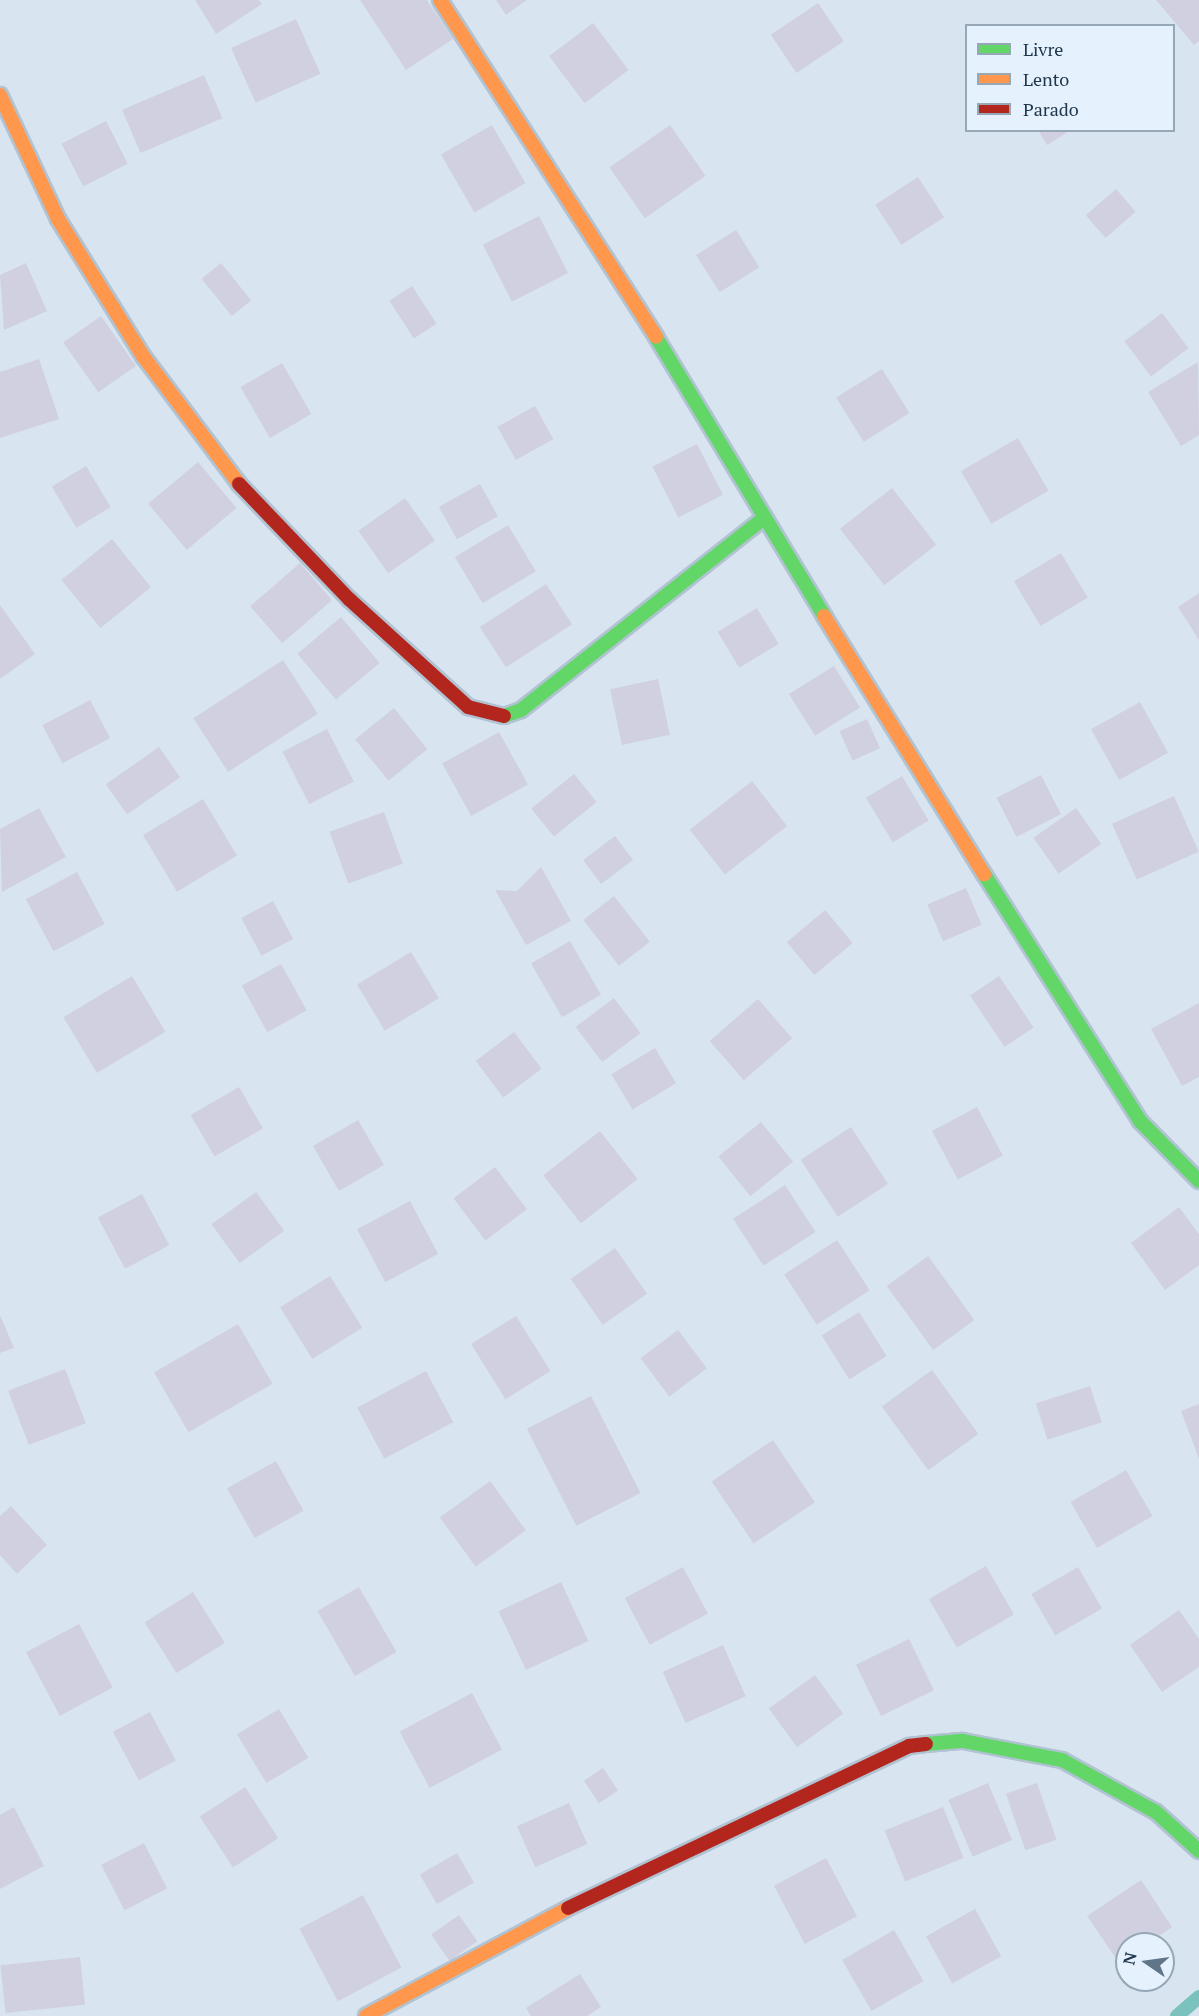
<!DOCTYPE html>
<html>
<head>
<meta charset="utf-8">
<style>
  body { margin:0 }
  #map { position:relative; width:1199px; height:2016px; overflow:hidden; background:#d8e5f0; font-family:"PT Serif",serif }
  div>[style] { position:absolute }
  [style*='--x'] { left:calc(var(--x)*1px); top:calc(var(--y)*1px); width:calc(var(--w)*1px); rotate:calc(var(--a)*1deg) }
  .stream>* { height:14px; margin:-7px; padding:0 7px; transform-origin:7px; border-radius:7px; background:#7bc2bf }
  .building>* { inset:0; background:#d0d0e1; transform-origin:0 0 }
  .roads { filter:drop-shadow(2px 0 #b1c3d2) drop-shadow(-2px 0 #b1c3d2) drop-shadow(0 2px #b1c3d2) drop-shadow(0 -2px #b1c3d2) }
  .fast>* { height:14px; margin:-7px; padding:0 7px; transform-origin:7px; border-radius:7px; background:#63d668 }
  .slow>* { height:14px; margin:-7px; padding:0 7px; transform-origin:7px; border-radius:7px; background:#ff974d }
  .jam>* { height:14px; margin:-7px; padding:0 7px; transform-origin:7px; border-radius:7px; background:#b3261e }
  span { translate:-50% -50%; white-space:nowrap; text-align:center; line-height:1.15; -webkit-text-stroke:4.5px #e5f1fc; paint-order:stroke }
  .legend { position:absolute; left:965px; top:24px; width:210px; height:108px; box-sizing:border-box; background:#e5f1fc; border:2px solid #96a7b6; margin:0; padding:8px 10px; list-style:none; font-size:18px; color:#20384e }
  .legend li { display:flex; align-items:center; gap:12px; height:30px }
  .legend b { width:30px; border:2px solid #96a7b6 }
  .north { position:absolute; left:1115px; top:1932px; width:60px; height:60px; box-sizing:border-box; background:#e5f1fc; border:2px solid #96a7b6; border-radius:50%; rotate:283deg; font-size:16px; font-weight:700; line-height:24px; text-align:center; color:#20384e }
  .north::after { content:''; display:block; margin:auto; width:21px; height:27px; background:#607587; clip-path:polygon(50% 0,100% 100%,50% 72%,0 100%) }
</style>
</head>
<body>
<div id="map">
  <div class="stream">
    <i style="--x:1177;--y:2016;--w:29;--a:-41"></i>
  </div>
  <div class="building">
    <i style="clip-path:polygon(195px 0,259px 0,262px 4px,216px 34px)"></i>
    <i style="clip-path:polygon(360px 0,427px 0,453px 39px,406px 70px)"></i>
    <i style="clip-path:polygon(496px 0,527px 0,506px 15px)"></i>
    <i style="clip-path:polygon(1156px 0,1199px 0,1199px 41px,1194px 45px)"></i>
    <i style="left:818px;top:3px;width:46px;height:57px;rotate:56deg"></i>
    <i style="left:296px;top:19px;width:60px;height:71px;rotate:66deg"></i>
    <i style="left:593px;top:23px;width:59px;height:55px;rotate:53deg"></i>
    <i style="left:204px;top:75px;width:47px;height:89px;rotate:67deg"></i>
    <i style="left:106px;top:121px;width:48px;height:50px;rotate:63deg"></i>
    <i style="left:492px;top:125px;width:67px;height:59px;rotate:60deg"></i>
    <i style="left:670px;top:125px;width:62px;height:74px;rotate:55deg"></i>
    <i style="clip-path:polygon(1038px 130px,1071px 130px,1047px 145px)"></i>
    <i style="left:918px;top:177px;width:48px;height:51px;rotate:57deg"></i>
    <i style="left:1116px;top:189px;width:30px;height:40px;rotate:49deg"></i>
    <i style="left:539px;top:216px;width:64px;height:63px;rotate:63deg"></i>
    <i style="left:736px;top:230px;width:44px;height:47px;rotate:58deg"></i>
    <i style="clip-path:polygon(26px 263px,47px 311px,4px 330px,0 275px)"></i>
    <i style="left:221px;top:263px;width:48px;height:25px;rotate:51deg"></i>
    <i style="left:412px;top:286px;width:45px;height:27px;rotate:57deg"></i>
    <i style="left:1162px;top:313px;width:44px;height:47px;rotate:53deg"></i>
    <i style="left:101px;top:316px;width:61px;height:46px;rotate:55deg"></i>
    <i style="clip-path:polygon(39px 359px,59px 419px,0 438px,0 372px)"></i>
    <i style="clip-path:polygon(1198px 362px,1199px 435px,1181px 446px,1148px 392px)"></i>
    <i style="left:282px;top:363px;width:59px;height:48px;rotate:60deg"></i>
    <i style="left:882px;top:369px;width:52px;height:54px;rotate:58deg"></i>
    <i style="left:535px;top:406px;width:38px;height:43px;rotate:61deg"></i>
    <i style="left:1018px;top:438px;width:61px;height:66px;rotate:60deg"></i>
    <i style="left:697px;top:444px;width:57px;height:50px;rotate:63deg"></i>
    <i style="left:198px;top:462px;width:60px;height:65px;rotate:50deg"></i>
    <i style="left:86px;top:466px;width:48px;height:40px;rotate:59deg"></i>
    <i style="left:480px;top:484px;width:37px;height:47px;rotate:61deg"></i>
    <i style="left:892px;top:488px;width:72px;height:66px;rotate:52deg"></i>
    <i style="left:405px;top:498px;width:52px;height:57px;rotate:55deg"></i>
    <i style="left:508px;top:525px;width:54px;height:62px;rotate:59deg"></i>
    <i style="left:112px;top:539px;width:62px;height:65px;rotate:51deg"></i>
    <i style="left:1061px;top:553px;width:52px;height:55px;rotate:59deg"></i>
    <i style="left:300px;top:563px;width:49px;height:66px;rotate:49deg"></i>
    <i style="left:546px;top:584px;width:48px;height:79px;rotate:57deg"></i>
    <i style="clip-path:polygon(1199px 593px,1199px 640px,1178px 607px)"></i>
    <i style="clip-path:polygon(0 605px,35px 654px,0 679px)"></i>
    <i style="left:757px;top:608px;width:42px;height:46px;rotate:59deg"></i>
    <i style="left:341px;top:617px;width:60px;height:57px;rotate:50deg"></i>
    <i style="left:283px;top:660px;width:64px;height:107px;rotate:57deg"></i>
    <i style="left:834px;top:666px;width:49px;height:53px;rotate:58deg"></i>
    <i style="left:658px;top:679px;width:57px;height:49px;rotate:78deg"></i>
    <i style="left:90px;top:700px;width:43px;height:54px;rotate:62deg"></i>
    <i style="left:1140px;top:702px;width:58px;height:56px;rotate:61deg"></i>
    <i style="left:394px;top:708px;width:53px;height:50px;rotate:51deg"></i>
    <i style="left:867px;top:719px;width:32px;height:30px;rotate:66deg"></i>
    <i style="left:327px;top:729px;width:59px;height:50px;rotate:63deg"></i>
    <i style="left:499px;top:732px;width:60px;height:65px;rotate:61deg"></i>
    <i style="left:159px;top:747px;width:37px;height:65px;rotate:55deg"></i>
    <i style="left:574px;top:774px;width:36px;height:55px;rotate:51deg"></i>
    <i style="left:1041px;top:775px;width:44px;height:50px;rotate:63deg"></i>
    <i style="left:902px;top:776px;width:52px;height:42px;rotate:59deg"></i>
    <i style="left:752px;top:781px;width:57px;height:79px;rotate:52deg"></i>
    <i style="left:1174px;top:796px;width:61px;height:68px;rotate:66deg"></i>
    <i style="left:203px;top:799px;width:66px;height:70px;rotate:59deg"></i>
    <i style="clip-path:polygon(39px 808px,66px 857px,2px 892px,0 829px)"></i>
    <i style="left:1076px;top:808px;width:44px;height:52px;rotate:55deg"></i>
    <i style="left:384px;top:812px;width:55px;height:58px;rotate:70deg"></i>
    <i style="left:615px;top:836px;width:30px;height:40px;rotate:53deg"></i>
    <i style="clip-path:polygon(541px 867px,571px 921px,526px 945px,495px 890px,517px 891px)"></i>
    <i style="left:77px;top:872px;width:59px;height:58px;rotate:62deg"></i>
    <i style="left:966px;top:888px;width:40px;height:42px;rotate:67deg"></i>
    <i style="left:614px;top:896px;width:58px;height:39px;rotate:52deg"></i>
    <i style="left:273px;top:901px;width:43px;height:36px;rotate:62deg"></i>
    <i style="left:825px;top:910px;width:43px;height:50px;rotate:50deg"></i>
    <i style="left:570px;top:941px;width:62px;height:45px;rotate:60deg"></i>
    <i style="left:411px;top:952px;width:54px;height:63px;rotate:59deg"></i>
    <i style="left:281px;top:964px;width:53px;height:45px;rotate:61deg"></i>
    <i style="left:132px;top:976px;width:65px;height:80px;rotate:59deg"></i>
    <i style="left:999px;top:976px;width:62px;height:35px;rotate:56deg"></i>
    <i style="left:614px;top:998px;width:44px;height:48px;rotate:53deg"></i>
    <i style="left:758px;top:999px;width:52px;height:64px;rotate:49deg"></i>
    <i style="clip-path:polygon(1199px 1003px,1199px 1077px,1182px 1086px,1151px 1029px)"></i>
    <i style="left:514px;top:1032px;width:46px;height:48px;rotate:53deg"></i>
    <i style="left:655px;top:1048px;width:41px;height:51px;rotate:59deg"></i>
    <i style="left:239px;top:1087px;width:48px;height:56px;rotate:60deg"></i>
    <i style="left:977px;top:1107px;width:55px;height:51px;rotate:62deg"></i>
    <i style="left:358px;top:1120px;width:52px;height:52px;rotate:60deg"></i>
    <i style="left:761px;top:1122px;width:51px;height:55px;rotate:51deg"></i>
    <i style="left:851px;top:1127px;width:68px;height:60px;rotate:57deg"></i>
    <i style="left:600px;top:1131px;width:61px;height:72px;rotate:52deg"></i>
    <i style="left:495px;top:1167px;width:53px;height:52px;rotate:53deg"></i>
    <i style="left:785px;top:1185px;width:56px;height:62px;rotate:57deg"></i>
    <i style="left:256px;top:1192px;width:48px;height:55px;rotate:54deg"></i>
    <i style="left:142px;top:1194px;width:58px;height:50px;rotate:62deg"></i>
    <i style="left:410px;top:1201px;width:60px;height:60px;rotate:62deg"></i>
    <i style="clip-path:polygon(1179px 1207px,1199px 1234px,1199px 1265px,1165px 1290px,1131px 1243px)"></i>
    <i style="left:837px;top:1240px;width:60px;height:63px;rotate:57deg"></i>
    <i style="left:615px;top:1248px;width:56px;height:54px;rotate:55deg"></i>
    <i style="left:928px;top:1256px;width:79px;height:51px;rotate:54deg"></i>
    <i style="left:330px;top:1276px;width:61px;height:59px;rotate:58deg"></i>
    <i style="left:859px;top:1312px;width:52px;height:44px;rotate:58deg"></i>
    <i style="clip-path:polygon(0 1315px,14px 1348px,0 1353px)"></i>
    <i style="left:516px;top:1316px;width:65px;height:53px;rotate:58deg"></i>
    <i style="left:238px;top:1324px;width:69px;height:97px;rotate:60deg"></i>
    <i style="left:678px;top:1330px;width:48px;height:47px;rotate:53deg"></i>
    <i style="left:65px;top:1369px;width:58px;height:61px;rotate:69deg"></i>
    <i style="left:932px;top:1370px;width:79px;height:62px;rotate:54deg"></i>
    <i style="left:426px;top:1371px;width:58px;height:78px;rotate:62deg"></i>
    <i style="left:1090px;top:1386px;width:38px;height:57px;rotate:72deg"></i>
    <i style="left:591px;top:1396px;width:109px;height:72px;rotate:63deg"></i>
    <i style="clip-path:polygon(1199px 1404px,1199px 1459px,1181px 1411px)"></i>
    <i style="left:773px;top:1440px;width:75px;height:74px;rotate:56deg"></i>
    <i style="left:276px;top:1461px;width:57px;height:56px;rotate:61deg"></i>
    <i style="left:1126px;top:1470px;width:53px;height:64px;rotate:60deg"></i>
    <i style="left:490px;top:1481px;width:61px;height:62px;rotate:54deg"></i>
    <i style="clip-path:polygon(11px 1506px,47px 1545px,17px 1574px,0 1555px,0 1516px)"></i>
    <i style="left:986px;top:1566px;width:56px;height:66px;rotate:60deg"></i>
    <i style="left:683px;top:1567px;width:53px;height:66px;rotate:62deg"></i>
    <i style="left:1078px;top:1567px;width:48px;height:54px;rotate:60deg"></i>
    <i style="left:561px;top:1582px;width:65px;height:69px;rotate:65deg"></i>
    <i style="left:359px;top:1587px;width:75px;height:48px;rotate:60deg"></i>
    <i style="left:193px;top:1592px;width:60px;height:57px;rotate:58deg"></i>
    <i style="clip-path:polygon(1179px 1610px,1199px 1639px,1199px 1667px,1162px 1692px,1130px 1645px)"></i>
    <i style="left:79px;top:1624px;width:72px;height:60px;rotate:62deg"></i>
    <i style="left:909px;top:1639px;width:57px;height:59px;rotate:64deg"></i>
    <i style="left:723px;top:1645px;width:56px;height:66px;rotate:66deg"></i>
    <i style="left:815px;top:1675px;width:48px;height:57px;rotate:54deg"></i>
    <i style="left:472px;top:1693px;width:64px;height:82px;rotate:62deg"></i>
    <i style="left:279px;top:1709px;width:57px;height:49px;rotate:59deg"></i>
    <i style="left:150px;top:1712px;width:55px;height:42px;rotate:62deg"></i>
    <i style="left:603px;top:1768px;width:27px;height:23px;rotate:56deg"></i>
    <i style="left:988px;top:1783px;width:62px;height:43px;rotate:67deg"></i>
    <i style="left:1037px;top:1783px;width:60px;height:33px;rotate:71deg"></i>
    <i style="left:245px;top:1787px;width:61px;height:54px;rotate:57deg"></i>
    <i style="left:569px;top:1803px;width:45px;height:57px;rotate:66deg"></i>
    <i style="clip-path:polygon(14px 1807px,44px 1866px,0 1889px,0 1815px)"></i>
    <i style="left:943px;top:1807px;width:55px;height:63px;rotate:68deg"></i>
    <i style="left:144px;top:1843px;width:51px;height:48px;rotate:63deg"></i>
    <i style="left:457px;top:1853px;width:34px;height:43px;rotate:60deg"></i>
    <i style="left:826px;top:1858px;width:66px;height:59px;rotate:62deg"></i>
    <i style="clip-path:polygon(1141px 1880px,1172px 1927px,1147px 1944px,1127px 1944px,1127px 1958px,1119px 1963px,1087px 1916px)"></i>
    <i style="left:363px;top:1895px;width:82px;height:72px;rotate:62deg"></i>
    <i style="left:975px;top:1909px;width:54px;height:56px;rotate:61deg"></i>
    <i style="left:459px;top:1915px;width:32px;height:34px;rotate:55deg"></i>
    <i style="left:894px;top:1930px;width:59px;height:60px;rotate:60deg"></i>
    <i style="left:80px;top:1957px;width:48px;height:80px;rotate:84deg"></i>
    <i style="clip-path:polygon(580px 1974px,601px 2007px,587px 2016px,531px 2016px,526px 2008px)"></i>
  </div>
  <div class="roads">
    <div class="fast">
      <i style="--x:656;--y:337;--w:326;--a:58.9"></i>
      <i style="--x:504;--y:716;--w:18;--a:-19"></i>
      <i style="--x:521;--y:710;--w:308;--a:-38.3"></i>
      <i style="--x:984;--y:874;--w:292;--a:57.7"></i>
      <i style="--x:1140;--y:1121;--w:84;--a:45.5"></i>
      <i style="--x:926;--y:1744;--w:37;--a:-5"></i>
      <i style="--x:963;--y:1741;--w:101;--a:10.9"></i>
      <i style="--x:1062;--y:1760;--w:107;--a:29"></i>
      <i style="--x:1156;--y:1812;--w:58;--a:42.2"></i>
    </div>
    <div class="slow">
      <i style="--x:440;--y:0;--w:400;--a:57.3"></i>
      <i style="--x:0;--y:95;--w:137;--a:64.9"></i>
      <i style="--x:58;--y:219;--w:161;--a:58.2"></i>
      <i style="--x:143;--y:356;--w:160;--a:53.1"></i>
      <i style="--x:824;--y:616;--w:304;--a:58.2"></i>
      <i style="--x:366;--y:2016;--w:229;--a:-28.1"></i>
    </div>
    <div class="jam">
      <i style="--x:239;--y:484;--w:159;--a:46.3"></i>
      <i style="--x:349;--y:599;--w:161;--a:42.2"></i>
      <i style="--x:468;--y:707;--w:37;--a:14"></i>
      <i style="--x:568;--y:1908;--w:378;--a:-25.4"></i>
      <i style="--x:909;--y:1746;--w:17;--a:-7"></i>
    </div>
  </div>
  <ul class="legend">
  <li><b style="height:8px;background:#63d668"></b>Livre</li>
  <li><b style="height:8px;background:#ff974d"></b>Lento</li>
  <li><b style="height:8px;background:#b3261e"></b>Parado</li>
  </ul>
  <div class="north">N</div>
</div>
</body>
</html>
